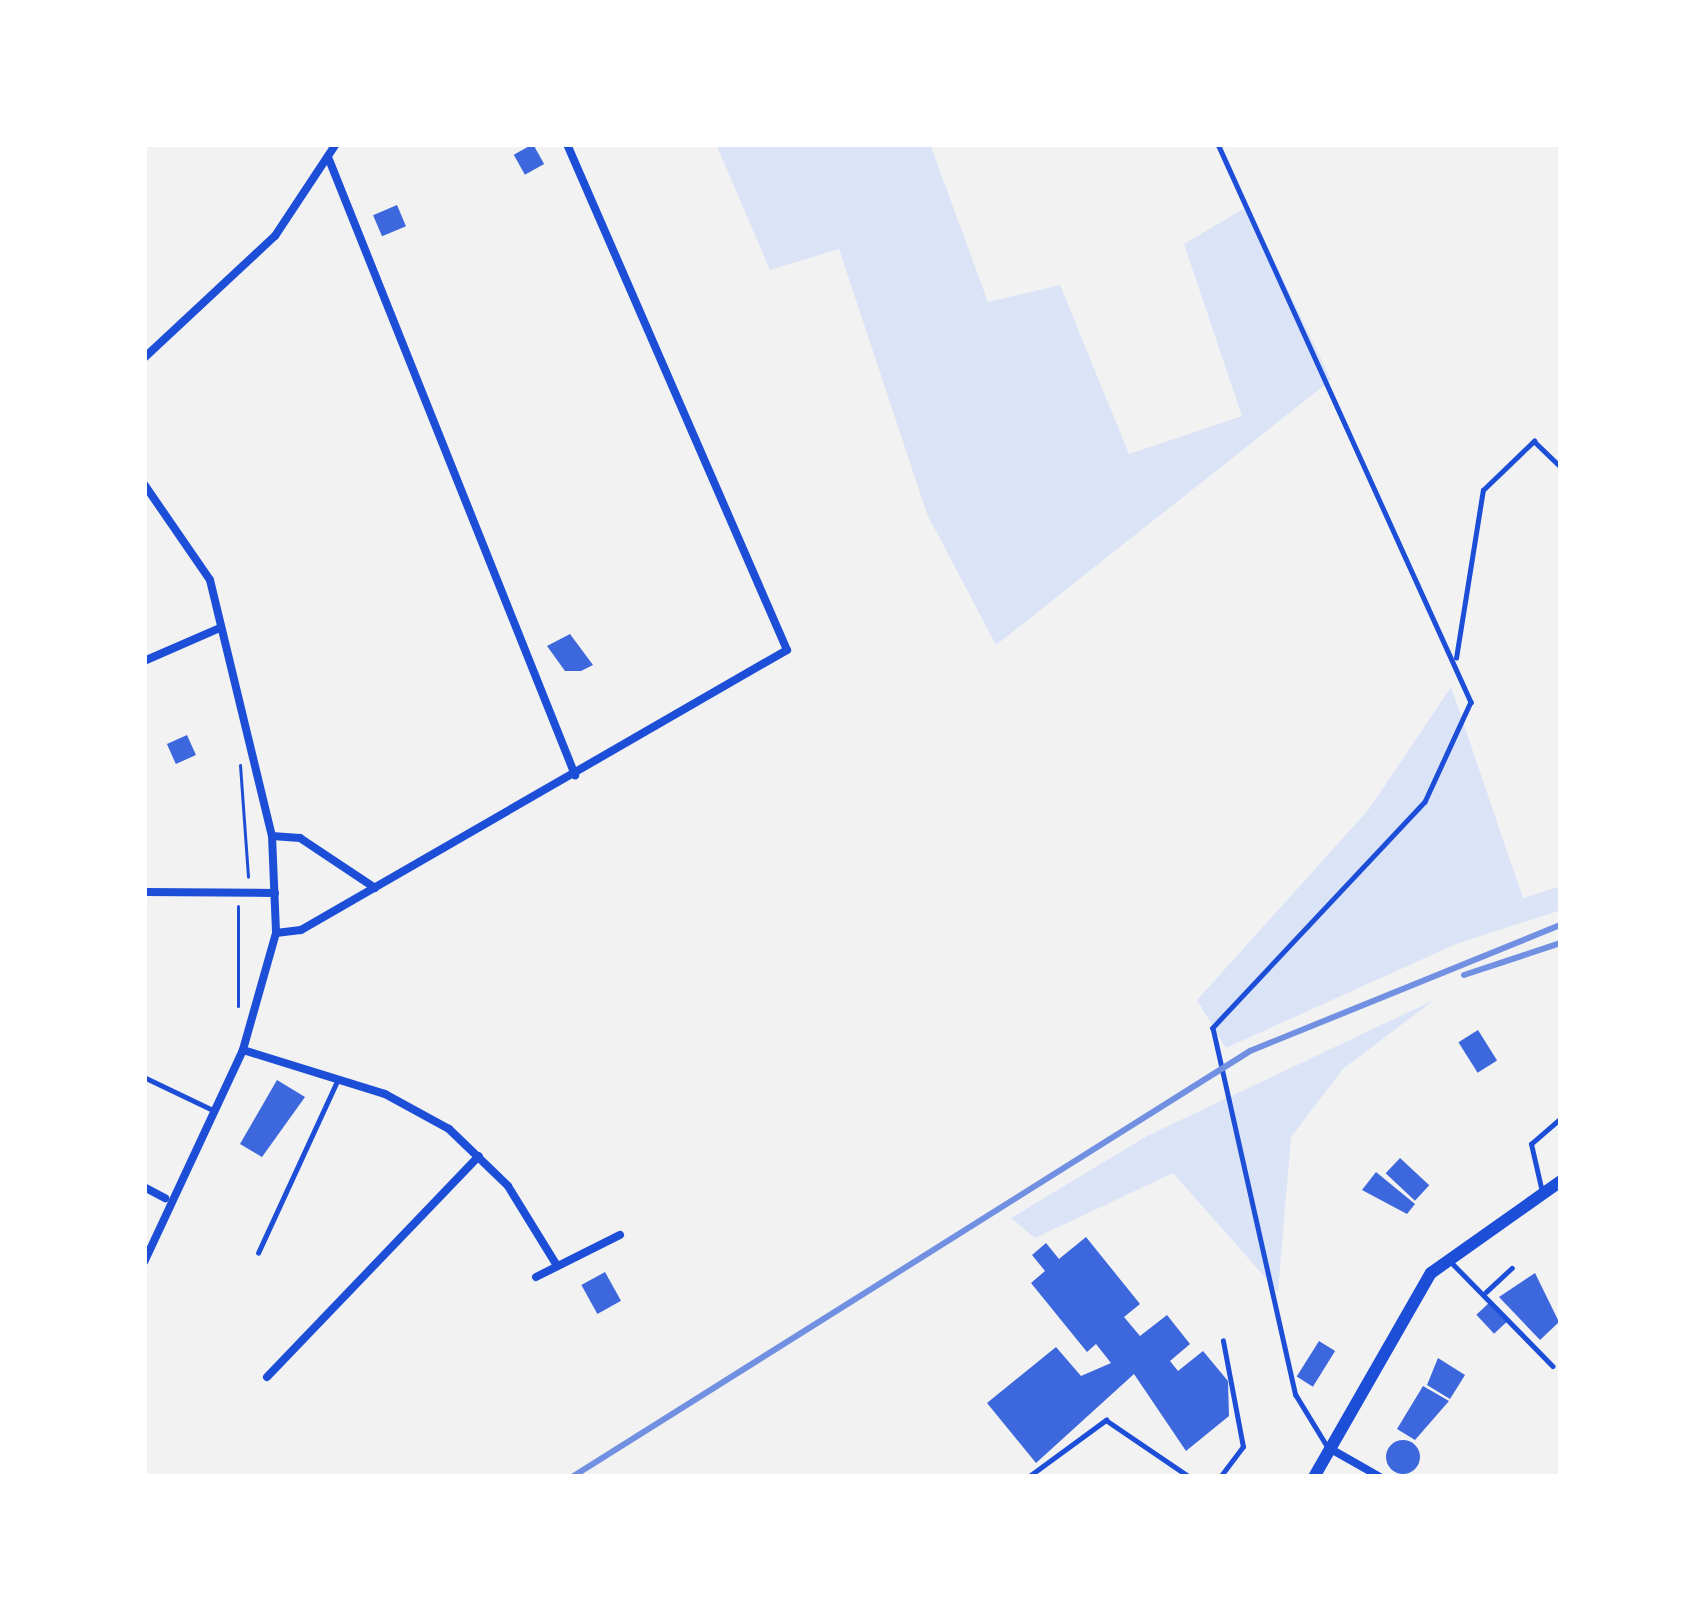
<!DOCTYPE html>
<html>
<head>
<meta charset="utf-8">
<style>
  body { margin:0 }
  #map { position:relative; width:1705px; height:1621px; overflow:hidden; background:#f2f2f2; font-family:Ubuntu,sans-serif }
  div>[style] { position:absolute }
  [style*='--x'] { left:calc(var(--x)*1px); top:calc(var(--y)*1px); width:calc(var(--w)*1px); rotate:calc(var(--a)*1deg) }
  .green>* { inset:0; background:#dbe4f7 }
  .building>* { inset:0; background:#3d67dc; transform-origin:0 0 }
  .round { border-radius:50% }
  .path>* { height:3px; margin:-1.5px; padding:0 1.5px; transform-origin:1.5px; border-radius:1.5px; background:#1d4ed8 }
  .service>* { height:4.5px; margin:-2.25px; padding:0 2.25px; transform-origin:2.25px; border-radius:2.25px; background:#1d4ed8 }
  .minor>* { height:8px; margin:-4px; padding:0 4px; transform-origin:4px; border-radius:4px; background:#1d4ed8 }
  .secondary>* { height:12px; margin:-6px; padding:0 6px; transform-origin:6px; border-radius:6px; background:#1d4ed8 }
  .rail>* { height:6px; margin:-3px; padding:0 3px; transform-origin:3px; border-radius:3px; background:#7290e2 }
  span { translate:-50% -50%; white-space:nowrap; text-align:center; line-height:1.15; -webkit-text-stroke:9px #fff; paint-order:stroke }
  .frame { position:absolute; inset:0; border:147px solid #fff; pointer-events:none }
</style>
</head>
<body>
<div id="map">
  <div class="green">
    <i style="clip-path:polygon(716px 144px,930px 144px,988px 302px,1060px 285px,1129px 454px,1242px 416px,1184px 244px,1248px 206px,1331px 380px,996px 645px,927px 514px,839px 249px,770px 270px)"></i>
    <i style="clip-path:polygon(1451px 687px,1523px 898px,1561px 886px,1561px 910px,1456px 944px,1226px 1048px,1197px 1000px,1369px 809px)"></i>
    <i style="clip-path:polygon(1434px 1000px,1343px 1069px,1291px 1137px,1278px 1292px,1173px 1173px,1035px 1238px,1011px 1218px,1149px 1135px)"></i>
  </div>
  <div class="building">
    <i style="left:533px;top:144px;width:23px;height:22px;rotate:61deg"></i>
    <i style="left:397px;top:205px;width:23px;height:26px;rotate:67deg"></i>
    <i style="clip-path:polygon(570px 634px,593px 665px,581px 671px,565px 671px,547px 646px)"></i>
    <i style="left:187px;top:735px;width:22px;height:22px;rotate:66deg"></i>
    <i style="left:1478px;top:1030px;width:36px;height:23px;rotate:58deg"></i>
    <i style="clip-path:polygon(277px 1080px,305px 1097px,262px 1157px,240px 1144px)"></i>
    <i style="left:1400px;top:1158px;width:40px;height:21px;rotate:43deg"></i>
    <i style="clip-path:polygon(1376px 1172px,1415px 1204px,1407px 1214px,1362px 1190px)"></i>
    <i style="clip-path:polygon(1086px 1237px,1140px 1304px,1124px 1317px,1140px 1336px,1167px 1315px,1190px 1344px,1170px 1361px,1178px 1371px,1203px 1351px,1228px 1381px,1229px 1416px,1186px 1451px,1134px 1374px,1036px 1463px,987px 1403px,1056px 1347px,1081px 1376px,1111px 1363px,1096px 1344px,1087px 1352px,1031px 1283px,1045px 1271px,1032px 1255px,1046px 1243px,1059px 1259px)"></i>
    <i style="left:605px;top:1272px;width:33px;height:27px;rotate:61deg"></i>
    <i style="clip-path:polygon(1535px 1273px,1559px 1322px,1540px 1340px,1499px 1297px)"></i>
    <i style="left:1491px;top:1301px;width:26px;height:20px;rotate:47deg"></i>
    <i style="left:1319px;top:1341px;width:19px;height:42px;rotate:32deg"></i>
    <i style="clip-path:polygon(1438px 1358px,1465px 1375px,1450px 1399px,1427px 1385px)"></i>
    <i style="clip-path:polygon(1423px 1386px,1449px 1401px,1415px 1440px,1397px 1429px)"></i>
    <i class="round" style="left:1386px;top:1440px;width:34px;height:34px"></i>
  </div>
  <div class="path">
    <i style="--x:240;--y:765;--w:112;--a:85.9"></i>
    <i style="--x:238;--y:1006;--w:100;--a:-90"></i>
  </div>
  <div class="service">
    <i style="--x:1218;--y:144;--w:613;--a:65.61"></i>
    <i style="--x:1471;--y:702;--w:110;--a:114.7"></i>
    <i style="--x:1425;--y:802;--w:310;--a:133.2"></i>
    <i style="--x:1213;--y:1028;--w:376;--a:77.3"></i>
    <i style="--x:1296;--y:1395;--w:60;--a:58.7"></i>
    <i style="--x:1456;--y:658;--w:170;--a:-80.9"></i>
    <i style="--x:1483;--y:490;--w:71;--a:-43.9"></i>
    <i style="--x:1534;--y:441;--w:37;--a:44"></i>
    <i style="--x:144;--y:1077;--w:76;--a:25.6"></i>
    <i style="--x:1542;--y:1192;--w:49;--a:-102.9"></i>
    <i style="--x:1531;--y:1144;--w:40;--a:-41"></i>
    <i style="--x:258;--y:1253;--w:192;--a:-65.3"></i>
    <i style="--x:1452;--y:1263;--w:144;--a:45.6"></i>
    <i style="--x:1486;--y:1292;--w:35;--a:-43"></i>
    <i style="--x:1028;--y:1477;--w:97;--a:-36.2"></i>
    <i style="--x:1106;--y:1420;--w:102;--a:34.2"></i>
    <i style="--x:1220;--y:1477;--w:38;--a:-53"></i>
    <i style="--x:1243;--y:1447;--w:108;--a:-100.7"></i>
  </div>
  <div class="minor">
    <i style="--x:328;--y:157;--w:666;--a:68.21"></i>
    <i style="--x:144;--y:358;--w:179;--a:-43"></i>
    <i style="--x:275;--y:236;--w:110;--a:-56.5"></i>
    <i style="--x:144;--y:484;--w:116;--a:55.5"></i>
    <i style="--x:210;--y:580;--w:263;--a:76.4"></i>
    <i style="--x:272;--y:836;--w:97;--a:87.6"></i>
    <i style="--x:276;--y:933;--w:122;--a:105.8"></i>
    <i style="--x:243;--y:1050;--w:234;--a:115"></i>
    <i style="--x:144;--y:661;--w:83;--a:-23.5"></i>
    <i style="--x:272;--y:836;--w:28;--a:4"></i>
    <i style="--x:300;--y:838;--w:90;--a:33.7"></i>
    <i style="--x:144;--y:892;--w:131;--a:0.4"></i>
    <i style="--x:276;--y:933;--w:25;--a:-7"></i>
    <i style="--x:301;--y:930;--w:561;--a:-29.95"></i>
    <i style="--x:787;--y:650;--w:552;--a:-113.5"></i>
    <i style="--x:243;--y:1050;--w:149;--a:17.2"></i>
    <i style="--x:385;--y:1094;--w:73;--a:28.7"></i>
    <i style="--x:449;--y:1129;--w:82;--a:44"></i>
    <i style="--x:508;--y:1186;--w:92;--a:58.4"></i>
    <i style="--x:144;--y:1187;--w:24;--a:28"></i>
    <i style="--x:536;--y:1277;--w:94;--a:-26.6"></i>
    <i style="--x:267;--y:1377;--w:306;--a:-46.2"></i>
    <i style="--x:1329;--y:1448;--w:59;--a:29.6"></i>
  </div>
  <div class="secondary">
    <i style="--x:1314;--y:1477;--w:235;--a:-60.2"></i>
    <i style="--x:1431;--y:1273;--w:159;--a:-35.3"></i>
  </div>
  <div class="rail">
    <i style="--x:1464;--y:975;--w:102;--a:-18.3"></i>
    <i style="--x:572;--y:1477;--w:801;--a:-32.14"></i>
    <i style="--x:1250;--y:1051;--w:336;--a:-22.1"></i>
  </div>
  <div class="frame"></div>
</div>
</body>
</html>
